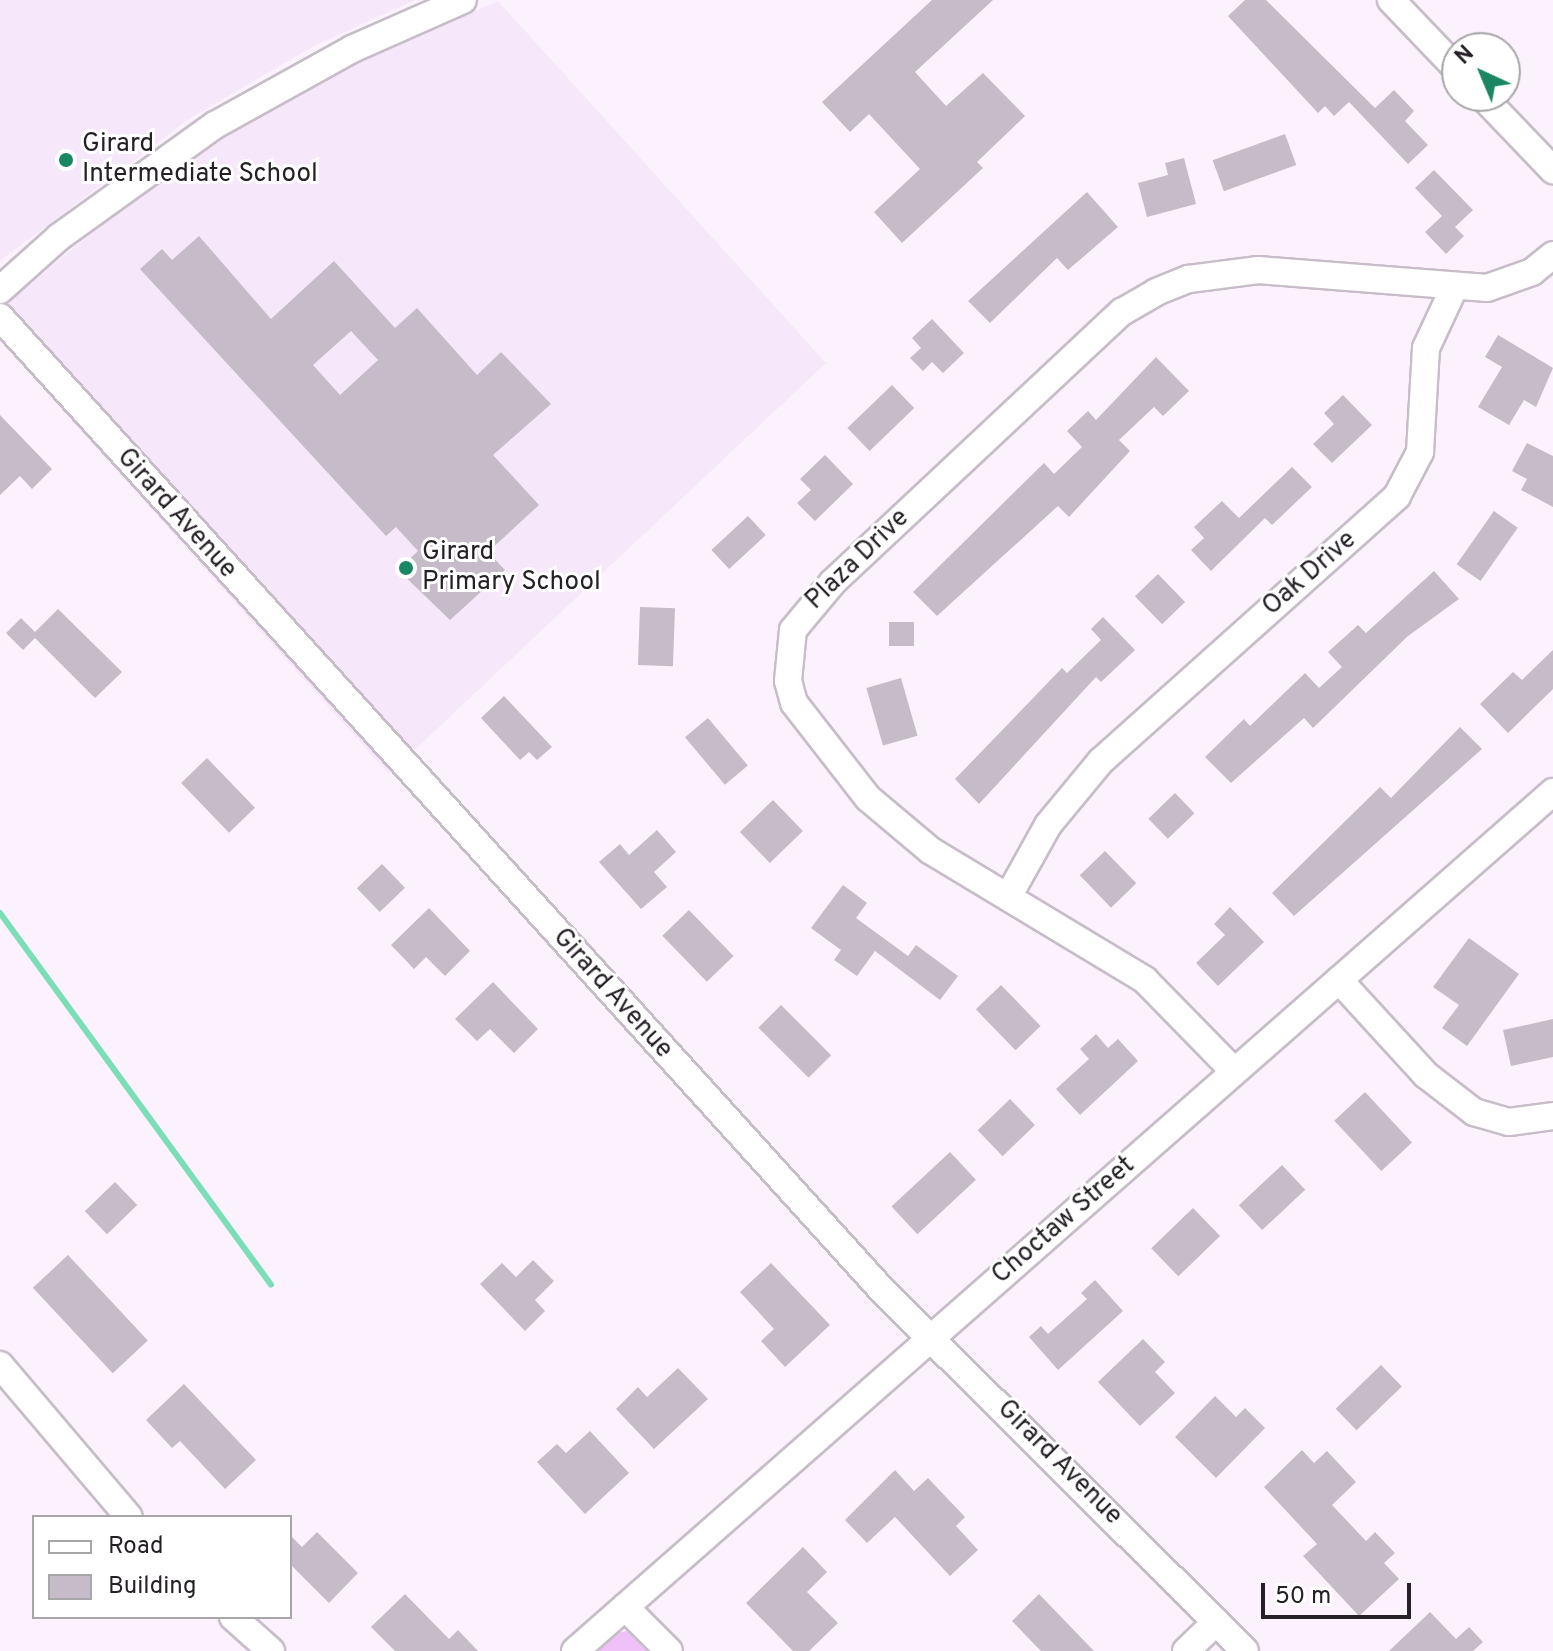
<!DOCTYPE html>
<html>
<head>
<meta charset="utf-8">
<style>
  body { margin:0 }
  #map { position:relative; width:1553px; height:1651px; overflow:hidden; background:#fcf2fe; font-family:Overpass,sans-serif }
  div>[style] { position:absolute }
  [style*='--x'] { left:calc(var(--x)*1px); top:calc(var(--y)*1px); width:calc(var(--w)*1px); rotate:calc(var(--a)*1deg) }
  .built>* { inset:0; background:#f7e7fa }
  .green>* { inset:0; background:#efc1f8 }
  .stream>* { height:6px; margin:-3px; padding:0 3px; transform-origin:3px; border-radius:3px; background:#7cdeb6 }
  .building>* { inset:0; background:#c6bbc8; transform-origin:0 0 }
  .roads { filter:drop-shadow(2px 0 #c7bdc9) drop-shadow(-2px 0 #c7bdc9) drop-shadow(0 2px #c7bdc9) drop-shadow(0 -2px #c7bdc9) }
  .minor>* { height:26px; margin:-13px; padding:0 13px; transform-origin:13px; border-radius:13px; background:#fff }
  .dots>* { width:22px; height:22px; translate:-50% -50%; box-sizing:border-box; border:4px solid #fff; border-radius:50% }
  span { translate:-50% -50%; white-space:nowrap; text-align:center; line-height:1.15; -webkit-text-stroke:6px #fff; paint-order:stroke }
  .poi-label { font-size:26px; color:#242025 }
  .left { translate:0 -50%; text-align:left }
  .street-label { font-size:26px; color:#242025 }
  .legend { position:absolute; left:32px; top:1515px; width:260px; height:104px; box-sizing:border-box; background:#fff; border:2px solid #a7a6a8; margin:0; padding:10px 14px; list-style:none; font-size:24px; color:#242025 }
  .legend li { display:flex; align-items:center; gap:16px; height:40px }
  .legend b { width:40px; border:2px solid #a7a6a8 }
  .north { position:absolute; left:1441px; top:32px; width:80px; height:80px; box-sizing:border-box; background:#fff; border:2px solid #a7a6a8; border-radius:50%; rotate:316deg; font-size:22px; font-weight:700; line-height:32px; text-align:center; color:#242025 }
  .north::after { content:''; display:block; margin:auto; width:28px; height:36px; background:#1a8663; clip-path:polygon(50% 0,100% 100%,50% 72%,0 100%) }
  .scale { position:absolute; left:1261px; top:1583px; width:150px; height:36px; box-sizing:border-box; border:4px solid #242025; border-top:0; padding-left:10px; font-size:24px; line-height:28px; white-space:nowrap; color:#242025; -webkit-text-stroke:6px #fff; paint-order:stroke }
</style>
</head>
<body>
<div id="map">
  <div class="built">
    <i style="clip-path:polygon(0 0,415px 0,312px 47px,189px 119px,0 261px)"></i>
    <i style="clip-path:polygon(498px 1px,826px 363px,389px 774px,0 341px,0 309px,138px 195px,252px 119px,373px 56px)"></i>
  </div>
  <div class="green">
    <i style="clip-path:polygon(626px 1631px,655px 1651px,596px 1651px,617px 1633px)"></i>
  </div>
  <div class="stream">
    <i style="--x:0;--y:913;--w:460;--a:53.9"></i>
  </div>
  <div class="building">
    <i style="clip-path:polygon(932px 0,993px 0,915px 72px,946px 106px,983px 73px,1025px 116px,977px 162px,983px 168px,902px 243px,874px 212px,920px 169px,869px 114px,850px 132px,822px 102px)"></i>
    <i style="clip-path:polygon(1245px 0,1266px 0,1375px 108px,1394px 90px,1414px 111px,1405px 121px,1428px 145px,1408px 164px,1349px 102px,1334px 116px,1325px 106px,1318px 113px,1228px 16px)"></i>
    <i style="left:1285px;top:134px;width:33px;height:77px;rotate:70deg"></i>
    <i style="clip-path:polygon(1184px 158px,1196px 204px,1147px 217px,1138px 183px,1168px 175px,1165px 163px)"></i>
    <i style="clip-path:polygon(1434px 170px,1473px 210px,1455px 227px,1464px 236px,1446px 254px,1425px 232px,1442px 216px,1415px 188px)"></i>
    <i style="clip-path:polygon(1087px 192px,1118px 227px,1068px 270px,1057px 258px,990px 323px,968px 301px)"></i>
    <i style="clip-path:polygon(evenodd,199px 236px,271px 319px,334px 261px,395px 328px,417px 308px,477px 375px,501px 352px,551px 404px,493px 455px,539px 505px,488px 552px,505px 570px,450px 620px,398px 570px,418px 551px,396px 527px,386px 536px,140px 269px,162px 249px,172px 260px,199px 236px,351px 331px,378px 360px,340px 395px,313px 365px,351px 331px)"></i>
    <i style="clip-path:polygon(932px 319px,964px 353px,943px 373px,932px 362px,923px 371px,910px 358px,921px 348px,912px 338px)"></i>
    <i style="clip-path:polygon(1498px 335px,1553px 368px,1536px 407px,1524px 400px,1509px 425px,1478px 407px,1502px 367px,1485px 357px)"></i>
    <i style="clip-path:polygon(1156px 357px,1189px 391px,1163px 416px,1154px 407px,1119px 440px,1130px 451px,1069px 517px,1058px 506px,937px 616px,913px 592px,1044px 463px,1054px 474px,1082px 447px,1067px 431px,1088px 411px,1096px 420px)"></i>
    <i style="left:892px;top:385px;width:32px;height:62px;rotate:46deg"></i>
    <i style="clip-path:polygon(1343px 395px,1372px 425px,1332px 463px,1313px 444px,1334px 424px,1324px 413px)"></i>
    <i style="clip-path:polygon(0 415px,52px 469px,32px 489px,20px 476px,0 495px)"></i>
    <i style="clip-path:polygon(1527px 443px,1553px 456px,1553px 507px,1521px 490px,1527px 479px,1512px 471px)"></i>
    <i style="clip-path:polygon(825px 455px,853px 484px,815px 521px,797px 503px,811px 490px,800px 479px)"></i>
    <i style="clip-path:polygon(1292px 467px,1312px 487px,1272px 525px,1265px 518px,1211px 571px,1191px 550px,1204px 538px,1194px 527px,1222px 501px,1239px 518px)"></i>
    <i style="left:1494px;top:511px;width:29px;height:65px;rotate:35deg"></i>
    <i style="left:748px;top:516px;width:26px;height:50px;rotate:47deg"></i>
    <i style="clip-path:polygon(1434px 571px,1459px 599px,1408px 636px,1313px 728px,1304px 718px,1231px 783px,1205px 757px,1244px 719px,1250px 726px,1305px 673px,1319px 688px,1342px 667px,1328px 652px,1358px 625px,1366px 633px)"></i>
    <i style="left:1158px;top:574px;width:39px;height:32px;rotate:46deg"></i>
    <i style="left:640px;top:607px;width:35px;height:58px;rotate:2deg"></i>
    <i style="clip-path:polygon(58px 609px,122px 672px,95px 698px,35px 638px,23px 650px,6px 633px,21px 618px,35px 632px)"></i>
    <i style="clip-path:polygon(1103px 617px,1135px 650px,1101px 682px,1096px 677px,979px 804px,955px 779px,1062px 668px,1067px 673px,1101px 640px,1091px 629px)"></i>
    <i style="left:889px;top:622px;width:25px;height:24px"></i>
    <i style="clip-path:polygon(1553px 650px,1553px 689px,1508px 733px,1480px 704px,1513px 672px,1522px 680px)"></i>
    <i style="left:901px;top:678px;width:60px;height:36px;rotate:74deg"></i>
    <i style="clip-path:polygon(504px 696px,552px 747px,537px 760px,529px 752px,520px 760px,481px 718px)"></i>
    <i style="left:708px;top:718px;width:62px;height:30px;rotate:50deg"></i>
    <i style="clip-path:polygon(1460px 727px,1482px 749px,1294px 916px,1272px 893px,1380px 787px,1391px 798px)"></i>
    <i style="left:207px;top:758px;width:69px;height:36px;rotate:46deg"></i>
    <i style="left:1175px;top:793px;width:28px;height:37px;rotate:46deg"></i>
    <i style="left:773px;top:800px;width:43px;height:46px;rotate:46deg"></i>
    <i style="clip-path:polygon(657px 830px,676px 852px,654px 872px,667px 887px,641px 909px,599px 862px,620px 844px,629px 855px)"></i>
    <i style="left:1105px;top:851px;width:45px;height:35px;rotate:46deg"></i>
    <i style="left:382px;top:864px;width:33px;height:35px;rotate:46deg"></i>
    <i style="clip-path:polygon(843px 885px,867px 903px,856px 918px,908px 956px,916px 945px,958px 976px,940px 1000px,875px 951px,857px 976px,834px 960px,841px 950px,811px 928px)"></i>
    <i style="clip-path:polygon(1230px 907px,1264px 942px,1218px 986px,1196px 963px,1225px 935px,1214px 924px)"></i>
    <i style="clip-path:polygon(429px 908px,470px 951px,445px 976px,426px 957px,414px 969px,391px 945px)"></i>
    <i style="left:689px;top:910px;width:64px;height:37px;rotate:46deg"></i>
    <i style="clip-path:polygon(1469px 938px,1519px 974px,1467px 1046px,1442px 1028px,1459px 1005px,1433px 987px)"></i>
    <i style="clip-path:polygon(493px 982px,538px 1029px,514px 1053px,490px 1029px,477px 1041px,455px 1019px)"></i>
    <i style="left:1001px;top:985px;width:57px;height:35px;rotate:46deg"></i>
    <i style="left:781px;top:1005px;width:71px;height:32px;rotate:45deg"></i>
    <i style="clip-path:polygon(1553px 1019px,1553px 1057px,1511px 1066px,1503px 1030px)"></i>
    <i style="clip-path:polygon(1096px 1034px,1108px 1048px,1118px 1039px,1138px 1061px,1080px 1115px,1056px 1089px,1089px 1059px,1080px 1049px)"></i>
    <i style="left:1365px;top:1092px;width:69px;height:42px;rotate:47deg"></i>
    <i style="left:1010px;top:1099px;width:36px;height:45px;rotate:46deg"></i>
    <i style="left:950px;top:1152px;width:38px;height:80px;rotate:47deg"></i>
    <i style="left:1282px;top:1165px;width:34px;height:59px;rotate:47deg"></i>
    <i style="left:115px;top:1182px;width:32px;height:42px;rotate:46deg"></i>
    <i style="left:1193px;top:1208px;width:39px;height:58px;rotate:46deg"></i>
    <i style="left:68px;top:1255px;width:117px;height:48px;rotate:47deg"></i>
    <i style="clip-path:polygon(533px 1260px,554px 1281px,535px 1300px,545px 1311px,525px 1331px,480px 1284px,502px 1263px,516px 1277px)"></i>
    <i style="clip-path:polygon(771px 1263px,830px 1325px,785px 1367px,761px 1341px,774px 1329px,740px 1292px)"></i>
    <i style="clip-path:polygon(1095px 1280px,1123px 1311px,1058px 1370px,1029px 1337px,1041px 1326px,1048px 1334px,1087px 1299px,1081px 1293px)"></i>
    <i style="clip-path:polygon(1143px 1339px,1165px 1362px,1155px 1372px,1175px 1393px,1140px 1426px,1098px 1382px)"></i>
    <i style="left:1381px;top:1365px;width:30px;height:63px;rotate:46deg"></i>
    <i style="clip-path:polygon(678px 1368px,708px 1399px,654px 1449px,616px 1409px,638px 1387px,647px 1397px)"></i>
    <i style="clip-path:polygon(184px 1384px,256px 1460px,225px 1489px,180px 1441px,172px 1448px,146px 1420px)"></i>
    <i style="clip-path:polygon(1215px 1396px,1236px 1417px,1245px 1408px,1265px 1428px,1216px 1478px,1175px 1437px)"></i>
    <i style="clip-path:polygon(590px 1431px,629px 1473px,585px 1514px,537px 1462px,557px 1444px,566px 1453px)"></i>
    <i style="clip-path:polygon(1302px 1450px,1314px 1463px,1327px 1451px,1356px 1482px,1332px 1505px,1366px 1541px,1375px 1532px,1395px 1553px,1384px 1563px,1399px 1579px,1359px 1616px,1303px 1556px,1317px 1544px,1264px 1487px)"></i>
    <i style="clip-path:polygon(895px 1470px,914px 1491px,928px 1478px,965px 1517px,956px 1526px,978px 1550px,950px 1576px,895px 1517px,867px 1543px,845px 1520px)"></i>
    <i style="clip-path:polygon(317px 1532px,358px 1573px,329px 1603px,290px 1564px,290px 1535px,302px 1547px)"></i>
    <i style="clip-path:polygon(803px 1547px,827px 1572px,807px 1592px,838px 1623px,809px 1651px,793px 1651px,746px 1603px)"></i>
    <i style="clip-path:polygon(405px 1594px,449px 1639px,458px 1630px,478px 1651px,395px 1651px,371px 1627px)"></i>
    <i style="clip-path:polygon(1039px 1594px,1094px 1651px,1041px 1651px,1012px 1621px)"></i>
    <i style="clip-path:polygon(1430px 1612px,1456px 1639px,1469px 1627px,1483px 1642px,1473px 1651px,1389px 1651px)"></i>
  </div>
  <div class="roads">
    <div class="minor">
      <i style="--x:1391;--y:0;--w:95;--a:46.3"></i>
      <i style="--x:1482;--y:96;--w:103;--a:46.2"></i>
      <i style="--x:0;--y:290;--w:79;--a:-41.9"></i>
      <i style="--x:59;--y:237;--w:192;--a:-35.7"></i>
      <i style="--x:215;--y:125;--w:157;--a:-29"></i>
      <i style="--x:352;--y:49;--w:121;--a:-23.8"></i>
      <i style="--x:0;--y:317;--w:1312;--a:47.81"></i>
      <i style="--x:881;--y:1289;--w:513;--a:44.84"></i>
      <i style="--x:1008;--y:897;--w:82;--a:-60.9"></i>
      <i style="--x:1048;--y:825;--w:83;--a:-50.4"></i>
      <i style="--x:1101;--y:761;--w:397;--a:-41.8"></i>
      <i style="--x:1397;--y:496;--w:50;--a:-62.4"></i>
      <i style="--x:1420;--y:452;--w:104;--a:-86.7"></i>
      <i style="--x:1426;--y:348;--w:66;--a:-65"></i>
      <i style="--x:1339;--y:980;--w:129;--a:47.5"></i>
      <i style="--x:1426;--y:1075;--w:61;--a:37.6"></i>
      <i style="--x:1474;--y:1112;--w:36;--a:16"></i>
      <i style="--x:1509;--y:1122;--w:44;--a:-7.8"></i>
      <i style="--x:1234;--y:1071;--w:127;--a:-134.4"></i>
      <i style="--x:1145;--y:980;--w:250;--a:-148.9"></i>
      <i style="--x:931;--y:851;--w:82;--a:-139.9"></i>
      <i style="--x:868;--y:798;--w:120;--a:-127.9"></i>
      <i style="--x:794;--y:703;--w:23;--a:-105"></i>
      <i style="--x:788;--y:681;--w:51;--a:-84.4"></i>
      <i style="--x:793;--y:630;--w:62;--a:-50.2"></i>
      <i style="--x:833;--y:582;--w:396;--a:-43.1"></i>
      <i style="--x:1122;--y:312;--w:39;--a:-30"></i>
      <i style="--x:1156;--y:292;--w:35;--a:-22"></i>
      <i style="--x:1189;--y:279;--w:70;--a:-7.4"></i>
      <i style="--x:1258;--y:270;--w:230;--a:4.5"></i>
      <i style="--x:1487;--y:288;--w:48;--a:-19.6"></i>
      <i style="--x:1532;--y:272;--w:27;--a:-39"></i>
      <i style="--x:0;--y:1365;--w:199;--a:49.7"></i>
      <i style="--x:625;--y:1607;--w:62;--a:45"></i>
      <i style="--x:233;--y:1617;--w:51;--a:41.8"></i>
      <i style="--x:575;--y:1651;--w:1302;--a:-41.29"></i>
      <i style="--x:1186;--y:1651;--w:42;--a:-44"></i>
    </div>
  </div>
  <div class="dots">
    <i style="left:66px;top:160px;background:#1a8663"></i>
    <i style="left:406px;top:568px;background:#1a8663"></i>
  </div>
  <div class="poi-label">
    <span class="left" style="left:82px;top:160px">Girard<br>Intermediate School</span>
    <span class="left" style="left:422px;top:568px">Girard<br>Primary School</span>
  </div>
  <div class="street-label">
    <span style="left:176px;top:514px;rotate:48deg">Girard Avenue</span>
    <span style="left:858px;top:560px;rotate:-44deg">Plaza Drive</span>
    <span style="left:1310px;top:574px;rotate:-41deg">Oak Drive</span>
    <span style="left:612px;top:994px;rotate:48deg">Girard Avenue</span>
    <span style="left:1064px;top:1221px;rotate:-41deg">Choctaw Street</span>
    <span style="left:1059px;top:1463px;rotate:45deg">Girard Avenue</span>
  </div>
  <ul class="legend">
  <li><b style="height:10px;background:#fff"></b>Road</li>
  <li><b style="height:22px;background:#c6bbc8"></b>Building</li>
  </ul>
  <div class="north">N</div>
  <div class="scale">50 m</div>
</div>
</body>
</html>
